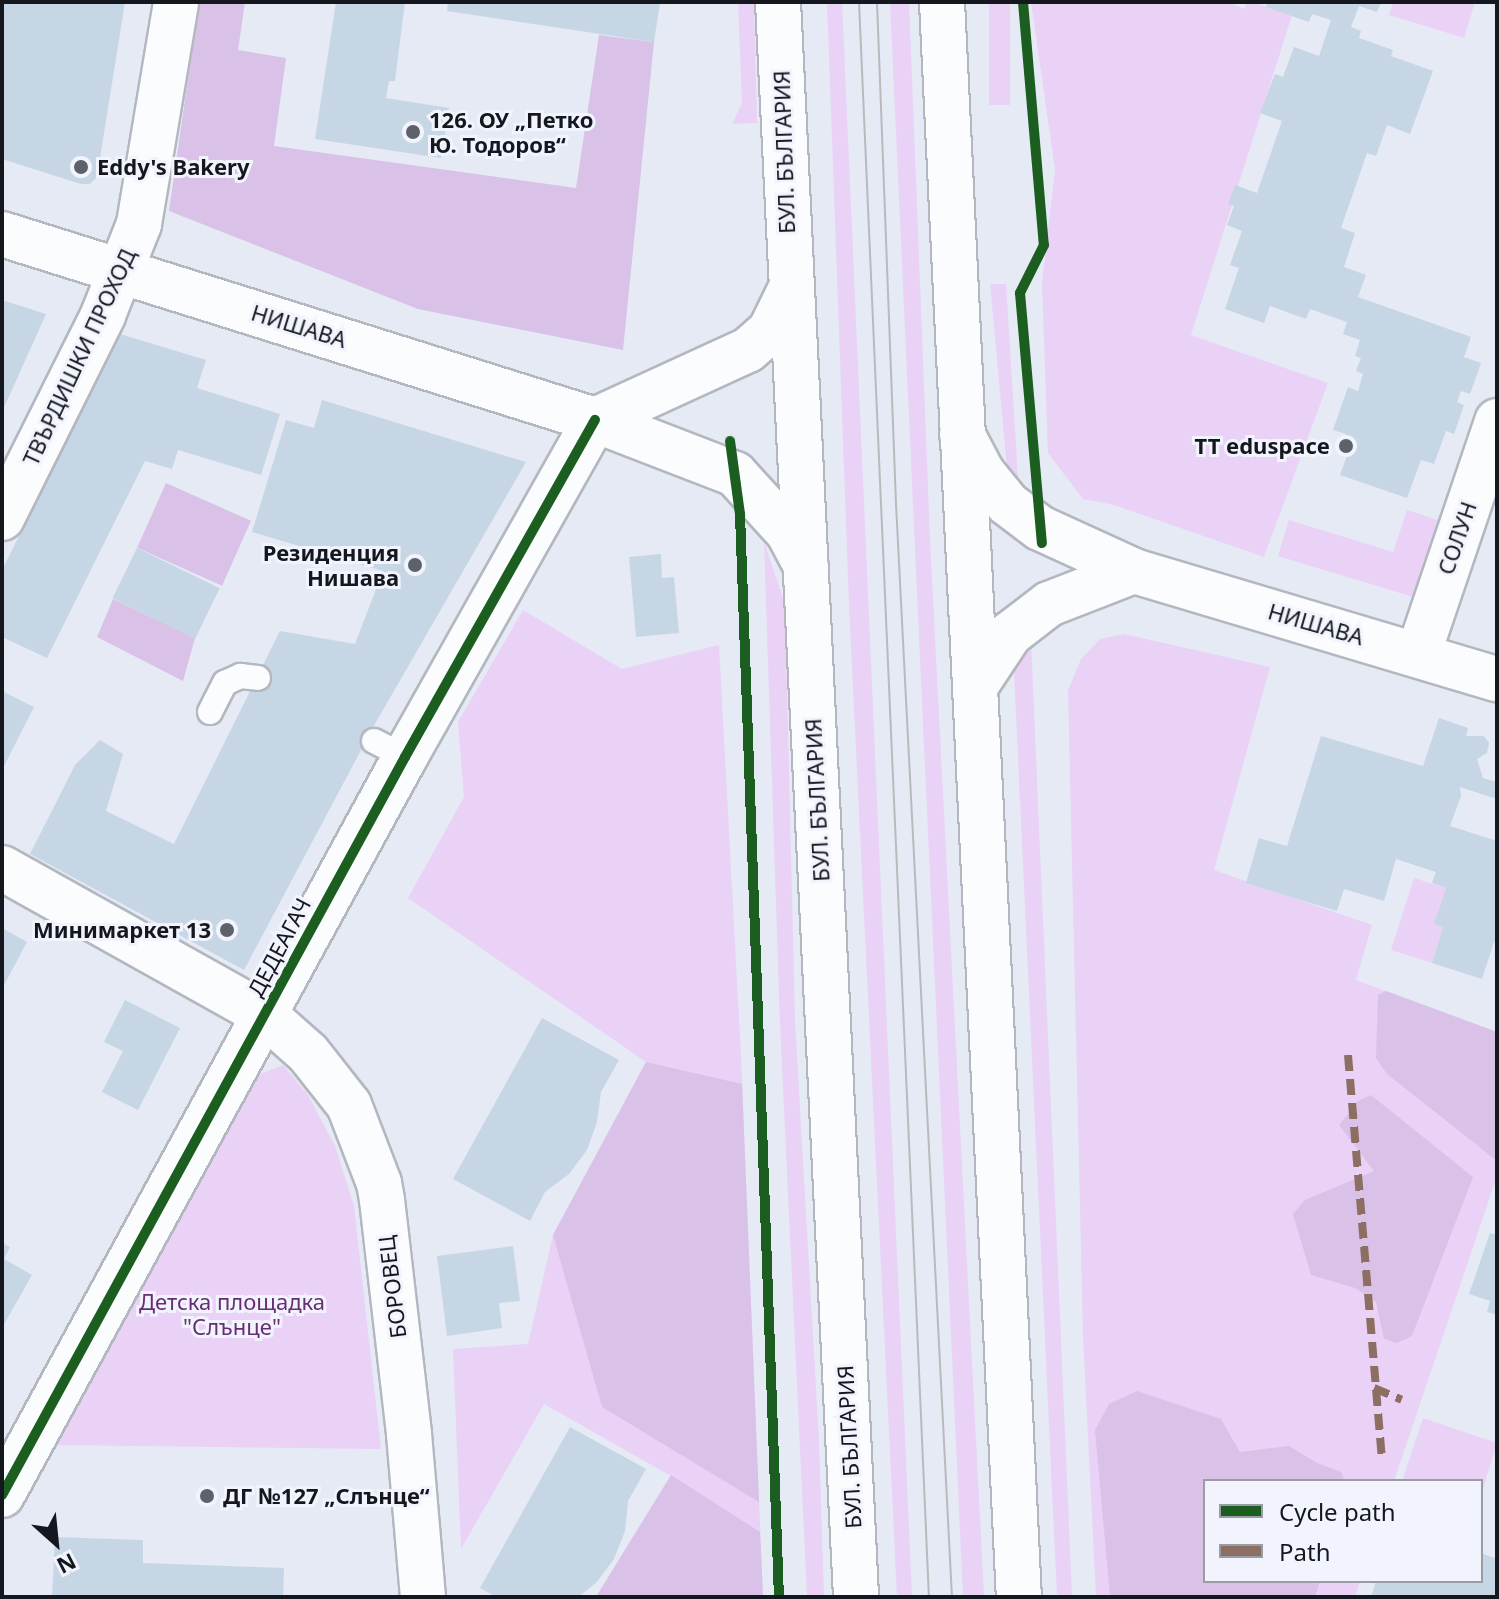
<!DOCTYPE html>
<html>
<head>
<meta charset="utf-8">
<style>
  body { margin:0 }
  #map { position:relative; width:1499px; height:1599px; overflow:hidden; background:#e5eaf5; font-family:"Noto Sans",sans-serif }
  div>[style] { position:absolute }
  [style*='--x'] { left:calc(var(--x)*1px); top:calc(var(--y)*1px); width:calc(var(--w)*1px); rotate:calc(var(--a)*1deg) }
  .green>* { inset:0; background:#ead2f7; transform-origin:0 0 }
  .forest>* { inset:0; background:#dac1e7; transform-origin:0 0 }
  .building>* { inset:0; background:#c7d6e5; transform-origin:0 0 }
  .roads { filter:drop-shadow(2px 0 #b3b7bf) drop-shadow(-2px 0 #b3b7bf) drop-shadow(0 2px #b3b7bf) drop-shadow(0 -2px #b3b7bf) }
  .service>* { height:24px; margin:-12px; padding:0 12px; transform-origin:12px; border-radius:12px; background:#fbfcfe }
  .minor>* { height:44px; margin:-22px; padding:0 22px; transform-origin:22px; border-radius:22px; background:#fbfcfe }
  .tertiary>* { height:44px; margin:-22px; padding:0 22px; transform-origin:22px; border-radius:22px; background:#fbfcfe }
  .primary>* { height:44px; margin:-22px; padding:0 22px; transform-origin:22px; border-radius:22px; background:#fbfcfe }
  .tram>* { height:2px; margin:-1px; padding:0 1px; transform-origin:1px; border-radius:1px; background:#b9babc }
  .quiet>* { height:8px; margin-top:-4px; transform-origin:0; background:repeating-linear-gradient(90deg,#8d6e63 0 16px,transparent 0 24px) }
  .cycleway>* { height:10px; margin:-5px; padding:0 5px; transform-origin:5px; border-radius:5px; background:#1b5e20 }
  .dots>* { width:22px; height:22px; translate:-50% -50%; box-sizing:border-box; border:4px solid #f1f4fd; border-radius:50% }
  span { translate:-50% -50%; white-space:nowrap; text-align:center; line-height:1.15; -webkit-text-stroke:6px #f1f4fd; paint-order:stroke }
  .poi-label { font-size:22px; color:#14171e; font-weight:700 }
  .left { translate:0 -50%; text-align:left }
  .right { translate:-100% -50%; text-align:right }
  .street-label { font-size:22px; color:#14171e }
  .park-label { font-size:22px; color:#672c74 }
  .frame { position:absolute; inset:0; border:4px solid #14171e; pointer-events:none }
  .legend { position:absolute; left:1203px; top:1479px; width:280px; height:104px; box-sizing:border-box; background:#f1f4fd; border:2px solid #999ca4; margin:0; padding:10px 14px; list-style:none; font-size:24px; color:#14171e }
  .legend li { display:flex; align-items:center; gap:16px; height:40px }
  .legend b { width:40px; border:2px solid #999ca4 }
  .north { position:absolute; left:16px; top:1503px; width:80px; height:80px; -webkit-text-stroke:6px #f1f4fd; paint-order:stroke; rotate:153deg; font-size:22px; font-weight:700; line-height:32px; text-align:center; color:#14171e }
  .north::after { content:''; display:block; margin:auto; width:28px; height:36px; background:#14171e; clip-path:polygon(50% 0,100% 100%,50% 72%,0 100%) }
</style>
</head>
<body>
<div id="map">
  <div class="green">
    <i style="clip-path:polygon(738px 2px,754px 2px,757px 123px,732px 124px,742px 103px)"></i>
    <i style="clip-path:polygon(827px 2px,842px 2px,912px 1597px,897px 1597px,849px 605px)"></i>
    <i style="clip-path:polygon(890px 2px,909px 2px,930px 539px,984px 1597px,963px 1597px)"></i>
    <i style="left:989px;top:2px;width:21px;height:103px"></i>
    <i style="clip-path:polygon(1031px 2px,1228px 2px,1244px 9px,1247px 2px,1252px 2px,1292px 15px,1191px 335px,1328px 383px,1264px 557px,1114px 505px,1083px 499px,1048px 453px,1042px 283px,1055px 170px)"></i>
    <i style="clip-path:polygon(1393px 2px,1475px 2px,1464px 38px,1389px 15px)"></i>
    <i style="clip-path:polygon(990px 284px,1006px 284px,1019px 494px,1008px 478px)"></i>
    <i style="clip-path:polygon(1407px 510px,1447px 523px,1423px 600px,1278px 556px,1289px 520px,1393px 552px)"></i>
    <i style="clip-path:polygon(764px 542px,785px 604px,795px 1021px,819px 1441px,824px 1597px,807px 1597px,780px 1024px)"></i>
    <i style="clip-path:polygon(523px 610px,622px 669px,719px 645px,741px 1056px,763px 1597px,596px 1597px,671px 1476px,544px 1404px,461px 1549px,453px 1349px,528px 1344px,553px 1235px,646px 1062px,408px 898px,464px 797px,458px 722px)"></i>
    <i style="clip-path:polygon(1124px 634px,1270px 667px,1214px 870px,1372px 925px,1356px 980px,1497px 1032px,1495px 1182px,1394px 1481px,1205px 1481px,1205px 1581px,1360px 1581px,1355px 1597px,1096px 1597px,1083px 1337px,1068px 690px,1081px 659px,1100px 639px)"></i>
    <i style="clip-path:polygon(1031px 640px,1072px 1597px,1057px 1597px,1014px 671px,1019px 652px)"></i>
    <i style="clip-path:polygon(1414px 878px,1446px 888px,1443px 927px,1432px 963px,1391px 950px)"></i>
    <i style="clip-path:polygon(283px 1065px,308px 1095px,335px 1146px,354px 1206px,381px 1449px,55px 1445px,252px 1087px,260px 1074px)"></i>
    <i style="clip-path:polygon(1423px 1418px,1497px 1443px,1481px 1495px,1481px 1481px,1402px 1481px)"></i>
  </div>
  <div class="forest">
    <i style="clip-path:polygon(199px 2px,245px 2px,238px 50px,286px 58px,274px 146px,576px 188px,599px 35px,654px 42px,623px 350px,418px 309px,169px 211px)"></i>
    <i style="left:166px;top:483px;width:93px;height:71px;rotate:24deg"></i>
    <i style="clip-path:polygon(113px 599px,195px 638px,183px 681px,97px 637px)"></i>
    <i style="clip-path:polygon(1386px 991px,1497px 1032px,1497px 1161px,1387px 1074px,1376px 1058px,1378px 995px)"></i>
    <i style="clip-path:polygon(646px 1062px,742px 1084px,759px 1502px,602px 1407px,553px 1235px)"></i>
    <i style="clip-path:polygon(1371px 1095px,1473px 1177px,1412px 1336px,1397px 1343px,1384px 1339px,1376px 1302px,1355px 1288px,1311px 1275px,1293px 1214px,1305px 1200px,1374px 1171px,1339px 1125px,1358px 1101px)"></i>
    <i style="clip-path:polygon(1137px 1391px,1221px 1419px,1240px 1452px,1289px 1446px,1317px 1463px,1341px 1472px,1345px 1481px,1205px 1481px,1205px 1581px,1320px 1581px,1315px 1597px,1110px 1597px,1095px 1430px,1109px 1404px)"></i>
    <i style="clip-path:polygon(671px 1475px,760px 1532px,763px 1597px,596px 1597px)"></i>
  </div>
  <div class="building">
    <i style="clip-path:polygon(2px 2px,125px 2px,97px 177px,90px 184px,81px 184px,2px 159px)"></i>
    <i style="clip-path:polygon(336px 2px,405px 2px,395px 81px,389px 81px,386px 98px,449px 108px,441px 158px,315px 139px)"></i>
    <i style="clip-path:polygon(448px 2px,660px 2px,654px 42px,447px 11px)"></i>
    <i style="clip-path:polygon(1267px 2px,1381px 2px,1377px 12px,1359px 6px,1351px 27px,1361px 31px,1359px 38px,1393px 50px,1391px 56px,1433px 71px,1410px 134px,1387px 125px,1376px 156px,1367px 153px,1341px 228px,1355px 233px,1344px 267px,1366px 275px,1358px 297px,1471px 337px,1464px 357px,1481px 363px,1470px 394px,1461px 391px,1457px 402px,1464px 405px,1454px 434px,1446px 431px,1434px 464px,1421px 460px,1407px 498px,1340px 475px,1348px 453px,1340px 451px,1346px 434px,1333px 430px,1348px 387px,1358px 391px,1363px 374px,1356px 371px,1361px 358px,1355px 356px,1360px 340px,1343px 334px,1347px 322px,1310px 309px,1306px 319px,1270px 306px,1264px 323px,1225px 309px,1239px 268px,1230px 265px,1242px 231px,1227px 225px,1234px 206px,1228px 204px,1235px 185px,1257px 193px,1282px 121px,1260px 113px,1275px 74px,1283px 77px,1294px 47px,1319px 56px,1331px 20px,1312px 14px,1309px 22px,1266px 7px)"></i>
    <i style="clip-path:polygon(2px 300px,46px 314px,2px 412px)"></i>
    <i style="clip-path:polygon(120px 334px,206px 360px,197px 388px,280px 414px,261px 475px,178px 450px,172px 469px,145px 461px,47px 658px,2px 637px,2px 570px)"></i>
    <i style="clip-path:polygon(322px 400px,526px 462px,376px 722px,244px 970px,30px 854px,75px 765px,100px 740px,123px 754px,106px 811px,174px 844px,280px 631px,355px 644px,383px 571px,252px 532px,286px 420px,314px 428px)"></i>
    <i style="left:137px;top:548px;width:92px;height:56px;rotate:26deg"></i>
    <i style="clip-path:polygon(661px 554px,662px 578px,674px 577px,679px 633px,636px 637px,629px 557px)"></i>
    <i style="clip-path:polygon(2px 691px,34px 707px,2px 770px)"></i>
    <i style="clip-path:polygon(1439px 718px,1468px 728px,1466px 736px,1484px 736px,1489px 743px,1487px 753px,1477px 759px,1483px 778px,1497px 782px,1497px 799px,1460px 787px,1461px 796px,1450px 826px,1497px 841px,1497px 943px,1494px 942px,1482px 979px,1432px 963px,1443px 927px,1434px 924px,1446px 888px,1432px 883px,1436px 872px,1396px 859px,1384px 901px,1344px 889px,1337px 911px,1246px 883px,1259px 838px,1287px 846px,1321px 736px,1423px 766px)"></i>
    <i style="clip-path:polygon(2px 928px,27px 942px,2px 989px)"></i>
    <i style="clip-path:polygon(125px 1000px,180px 1028px,138px 1110px,102px 1092px,123px 1051px,104px 1042px)"></i>
    <i style="clip-path:polygon(542px 1018px,619px 1060px,601px 1092px,597px 1122px,587px 1150px,569px 1174px,545px 1192px,530px 1221px,453px 1179px)"></i>
    <i style="clip-path:polygon(1490px 1233px,1497px 1235px,1497px 1315px,1487px 1312px,1490px 1301px,1469px 1294px)"></i>
    <i style="clip-path:polygon(2px 1243px,10px 1247px,4px 1259px,32px 1275px,2px 1328px)"></i>
    <i style="clip-path:polygon(513px 1246px,520px 1301px,499px 1303px,502px 1328px,447px 1336px,437px 1256px)"></i>
    <i style="clip-path:polygon(570px 1427px,646px 1469px,628px 1501px,625px 1531px,614px 1559px,596px 1583px,578px 1597px,496px 1597px,480px 1588px)"></i>
    <i style="clip-path:polygon(55px 1537px,143px 1540px,143px 1563px,284px 1568px,283px 1597px,52px 1597px)"></i>
    <i style="clip-path:polygon(1481px 1553px,1497px 1559px,1497px 1597px,1371px 1597px,1376px 1581px,1481px 1581px)"></i>
  </div>
  <div class="roads">
    <div class="service">
      <i style="--x:210;--y:712;--w:33;--a:-63"></i>
      <i style="--x:225;--y:683;--w:17;--a:-25"></i>
      <i style="--x:240;--y:676;--w:18;--a:6"></i>
      <i style="--x:374;--y:741;--w:35;--a:27"></i>
    </div>
    <div class="minor">
      <i style="--x:962;--y:434;--w:43;--a:62.2"></i>
      <i style="--x:982;--y:472;--w:41;--a:50.9"></i>
      <i style="--x:1008;--y:504;--w:40;--a:37"></i>
      <i style="--x:1040;--y:528;--w:103;--a:24.6"></i>
      <i style="--x:1134;--y:571;--w:379;--a:16.6"></i>
      <i style="--x:2;--y:518;--w:227;--a:-63.5"></i>
      <i style="--x:103;--y:315;--w:98;--a:-68.4"></i>
      <i style="--x:139;--y:224;--w:225;--a:-80.5"></i>
      <i style="--x:1418;--y:655;--w:247;--a:-71.3"></i>
      <i style="--x:975;--y:687;--w:64;--a:-56.6"></i>
      <i style="--x:1010;--y:634;--w:49;--a:-37.6"></i>
      <i style="--x:1049;--y:604;--w:91;--a:-21.2"></i>
      <i style="--x:2;--y:868;--w:301;--a:29.2"></i>
      <i style="--x:265;--y:1015;--w:57;--a:41.5"></i>
      <i style="--x:308;--y:1053;--w:66;--a:51.7"></i>
      <i style="--x:349;--y:1105;--w:84;--a:69"></i>
      <i style="--x:379;--y:1183;--w:17;--a:80"></i>
      <i style="--x:382;--y:1200;--w:236;--a:83.4"></i>
      <i style="--x:409;--y:1434;--w:164;--a:85.1"></i>
      <i style="--x:2;--y:1495;--w:841;--a:-61.36"></i>
      <i style="--x:405;--y:757;--w:387;--a:-60.6"></i>
    </div>
    <div class="tertiary">
      <i style="--x:2;--y:234;--w:621;--a:17.41"></i>
      <i style="--x:595;--y:420;--w:150;--a:21.1"></i>
      <i style="--x:735;--y:474;--w:79;--a:47.6"></i>
      <i style="--x:788;--y:532;--w:38;--a:62"></i>
      <i style="--x:595;--y:420;--w:168;--a:-24.6"></i>
      <i style="--x:748;--y:350;--w:29;--a:-41"></i>
      <i style="--x:770;--y:331;--w:46;--a:-64"></i>
    </div>
    <div class="primary">
      <i style="--x:778;--y:2;--w:1597;--a:87.2"></i>
      <i style="--x:942;--y:2;--w:1597;--a:87.24"></i>
    </div>
  </div>
  <div class="tram">
    <i style="--x:859;--y:2;--w:1597;--a:87.49"></i>
    <i style="--x:877;--y:2;--w:502;--a:87.83"></i>
    <i style="--x:896;--y:504;--w:1094;--a:87.07"></i>
  </div>
  <div class="quiet">
    <i style="--x:1348;--y:1055;--w:406;--a:85.2"></i>
    <i style="--x:1374;--y:1388;--w:30;--a:23"></i>
  </div>
  <div class="cycleway">
    <i style="--x:1023;--y:2;--w:244;--a:85.1"></i>
    <i style="--x:1044;--y:245;--w:54;--a:116.6"></i>
    <i style="--x:1020;--y:293;--w:251;--a:85"></i>
    <i style="--x:730;--y:441;--w:74;--a:82.2"></i>
    <i style="--x:740;--y:514;--w:1084;--a:87.94"></i>
    <i style="--x:2;--y:1495;--w:841;--a:-61.36"></i>
    <i style="--x:405;--y:757;--w:387;--a:-60.6"></i>
  </div>
  <div class="dots">
    <i style="left:413px;top:132px;background:#5d6169"></i>
    <i style="left:81px;top:167px;background:#5d6169"></i>
    <i style="left:1346px;top:446px;background:#5d6169"></i>
    <i style="left:415px;top:565px;background:#5d6169"></i>
    <i style="left:227px;top:930px;background:#5d6169"></i>
    <i style="left:207px;top:1496px;background:#5d6169"></i>
  </div>
  <div class="poi-label">
    <span class="left" style="left:429px;top:132px">126. ОУ „Петко<br>Ю. Тодоров“</span>
    <span class="left" style="left:97px;top:167px">Eddy's Bakery</span>
    <span class="right" style="left:1330px;top:446px">TT eduspace</span>
    <span class="right" style="left:399px;top:565px">Резиденция<br>Нишава</span>
    <span class="right" style="left:211px;top:930px">Минимаркет 13</span>
    <span class="left" style="left:223px;top:1496px">ДГ №127 „Слънце“</span>
  </div>
  <div class="street-label">
    <span style="left:784px;top:152px;rotate:-92deg">БУЛ. БЪЛГАРИЯ</span>
    <span style="left:299px;top:326px;rotate:17deg">НИШАВА</span>
    <span style="left:79px;top:357px;rotate:-65deg">ТВЪРДИШКИ ПРОХОД</span>
    <span style="left:1457px;top:538px;rotate:-71deg">СОЛУН</span>
    <span style="left:1316px;top:624px;rotate:16deg">НИШАВА</span>
    <span style="left:817px;top:800px;rotate:-93deg">БУЛ. БЪЛГАРИЯ</span>
    <span style="left:279px;top:947px;rotate:-62deg">ДЕДЕАГАЧ</span>
    <span style="left:392px;top:1287px;rotate:-97deg">БОРОВЕЦ</span>
    <span style="left:849px;top:1447px;rotate:-93deg">БУЛ. БЪЛГАРИЯ</span>
  </div>
  <div class="park-label">
    <span style="left:232px;top:1314px">Детска площадка<br>"Слънце"</span>
  </div>
  <div class="frame"></div>
  <ul class="legend">
  <li><b style="height:10px;background:#1b5e20"></b>Cycle path</li>
  <li><b style="height:10px;background:#8d6e63"></b>Path</li>
  </ul>
  <div class="north">N</div>
</div>
</body>
</html>
